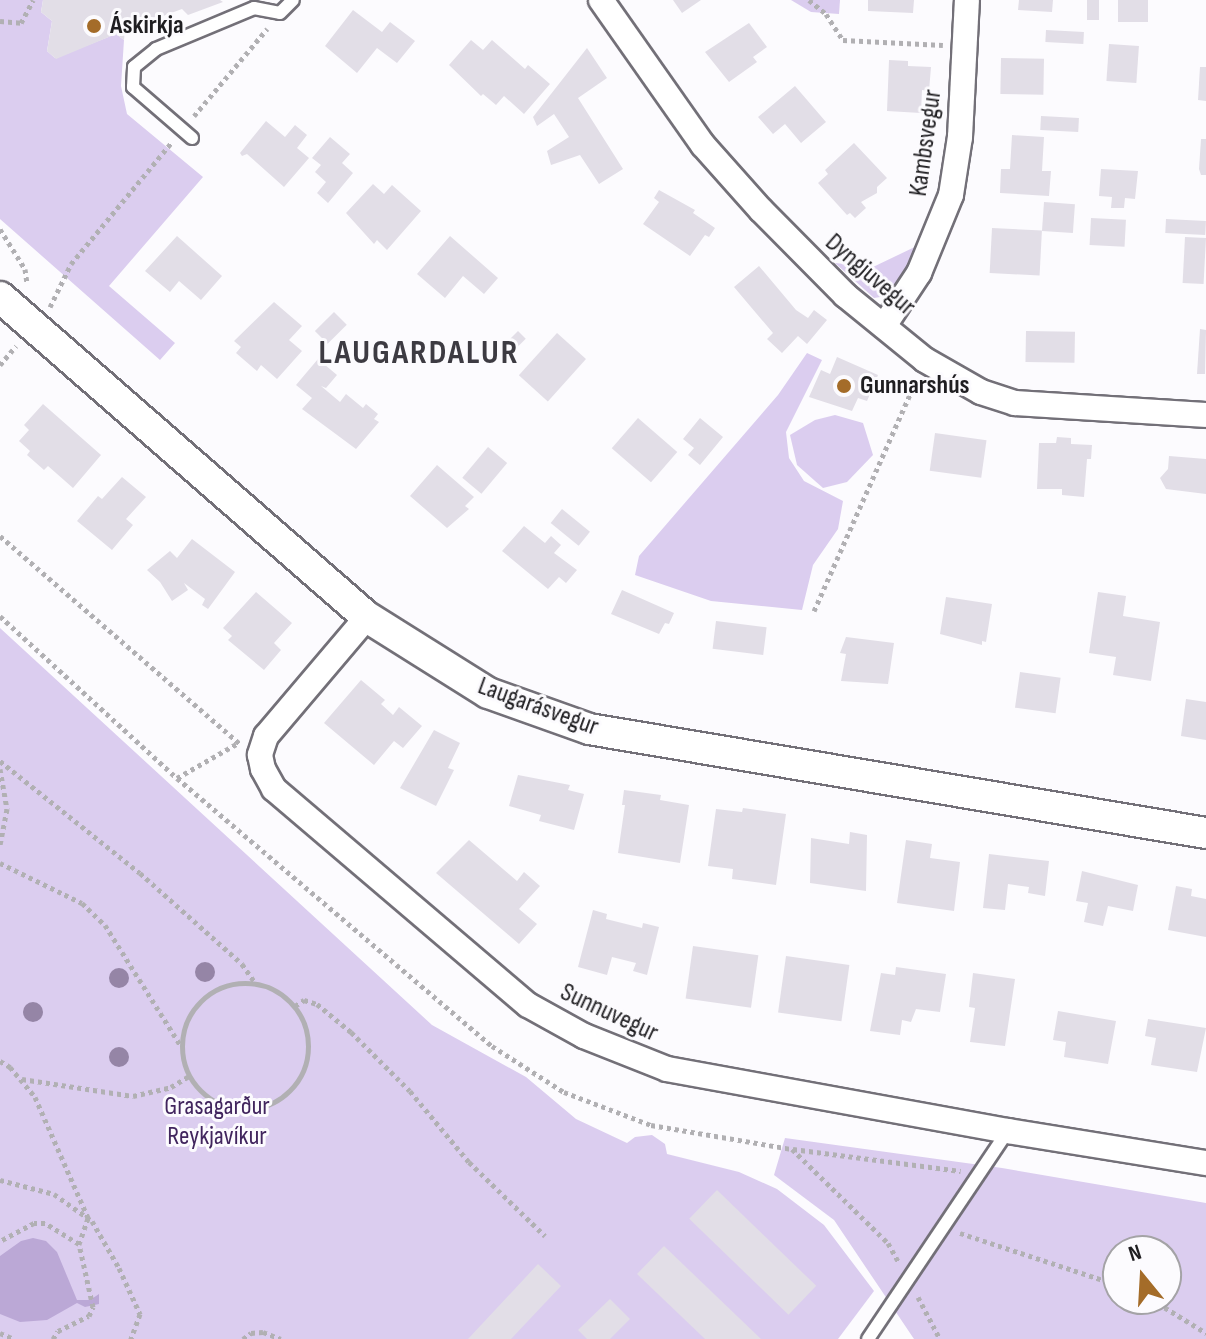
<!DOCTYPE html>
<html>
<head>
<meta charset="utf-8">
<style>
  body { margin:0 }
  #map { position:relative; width:1206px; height:1339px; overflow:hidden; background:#fcfbfe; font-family:"Sofia Sans Condensed",sans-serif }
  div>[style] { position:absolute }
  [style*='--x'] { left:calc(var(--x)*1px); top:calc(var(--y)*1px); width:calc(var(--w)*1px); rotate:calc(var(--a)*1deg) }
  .green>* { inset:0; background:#dbcdef }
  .water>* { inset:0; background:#bba8d6 }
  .building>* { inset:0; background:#e2dee7; transform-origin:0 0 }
  .path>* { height:5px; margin-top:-2.5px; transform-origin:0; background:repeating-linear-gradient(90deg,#b1b0b3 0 4px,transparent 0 8px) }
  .path>.ring { margin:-2.5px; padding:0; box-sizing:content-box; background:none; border:5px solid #b1b0b3; border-radius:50% }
  .roads { filter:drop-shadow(2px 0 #737078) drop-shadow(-2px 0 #737078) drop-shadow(0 2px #737078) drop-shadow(0 -2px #737078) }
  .service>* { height:12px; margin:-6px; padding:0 6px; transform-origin:6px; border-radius:6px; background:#fff }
  .minor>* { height:24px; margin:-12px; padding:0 12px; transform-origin:12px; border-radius:12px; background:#fff }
  .tertiary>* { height:30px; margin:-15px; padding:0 15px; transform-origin:15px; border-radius:15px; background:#fff }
  .trees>* { width:20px; height:20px; margin:-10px; border-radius:50%; background:#9585a6 }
  .dots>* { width:22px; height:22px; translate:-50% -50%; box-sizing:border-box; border:4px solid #fcfbfe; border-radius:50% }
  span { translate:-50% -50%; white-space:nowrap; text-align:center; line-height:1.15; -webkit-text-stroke:6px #fcfbfe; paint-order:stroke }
  .poi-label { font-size:26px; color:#1f1e21; font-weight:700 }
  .left { translate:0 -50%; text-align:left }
  .street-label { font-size:26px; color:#1f1e21 }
  .park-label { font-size:26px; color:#41255e }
  .district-label { font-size:34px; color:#3d3b42; font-weight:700; letter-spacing:2px }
  .north { position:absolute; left:1102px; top:1235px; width:80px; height:80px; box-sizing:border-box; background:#fcfbfe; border:2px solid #a4a3a6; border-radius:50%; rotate:342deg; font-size:22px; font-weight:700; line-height:32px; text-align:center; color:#1f1e21 }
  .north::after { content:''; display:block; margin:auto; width:28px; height:36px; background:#a46c29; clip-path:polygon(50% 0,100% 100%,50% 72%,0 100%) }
</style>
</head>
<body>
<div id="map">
  <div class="green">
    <i style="clip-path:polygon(0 0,43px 0,41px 12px,52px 21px,47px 51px,55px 58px,116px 34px,124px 40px,121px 86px,127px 114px,203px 177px,109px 286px,175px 343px,160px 360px,0 219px)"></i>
    <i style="clip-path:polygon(791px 0,840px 0,839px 14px,811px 12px)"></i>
    <i style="clip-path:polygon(921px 244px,896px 287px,887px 296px,874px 298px,835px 263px,873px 267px)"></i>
    <i style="clip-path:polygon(807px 353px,822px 360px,786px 432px,789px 458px,804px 481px,843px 501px,838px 529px,813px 565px,802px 610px,711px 601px,635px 575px,639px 556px,778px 395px)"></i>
    <i style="clip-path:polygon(835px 415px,863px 423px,873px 455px,847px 482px,823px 488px,797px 465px,790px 435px,815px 420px)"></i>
    <i style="clip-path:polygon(0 628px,432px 1025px,526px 1077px,576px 1119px,627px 1143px,635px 1137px,652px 1135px,665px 1144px,667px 1154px,739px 1172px,777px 1189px,824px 1225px,874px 1291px,838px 1339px,0 1339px)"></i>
    <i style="clip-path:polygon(evenodd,785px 1138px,1002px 1168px,1206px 1203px,1206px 1339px,914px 1339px,834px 1220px,774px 1175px,785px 1138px,1118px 1251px,1166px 1251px,1166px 1299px,1118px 1299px,1118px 1251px)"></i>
  </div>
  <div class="water">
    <i style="clip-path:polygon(33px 1238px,46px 1241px,57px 1252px,77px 1300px,90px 1300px,99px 1294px,99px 1304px,85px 1307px,77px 1303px,47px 1320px,20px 1322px,0 1314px,0 1256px,21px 1241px)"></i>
  </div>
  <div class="building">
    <i style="clip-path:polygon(43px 0,220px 0,223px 2px,188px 15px,182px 9px,125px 30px,124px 40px,116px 34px,56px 59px,47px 51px,52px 21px,41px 12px)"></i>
    <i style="clip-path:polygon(673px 0,701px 0,682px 13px)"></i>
    <i style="clip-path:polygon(868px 0,914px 0,913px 13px,868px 11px)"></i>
    <i style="clip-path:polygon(1019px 0,1053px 0,1052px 12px,1018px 10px)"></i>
    <i style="left:1087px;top:0;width:12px;height:20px"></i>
    <i style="left:1118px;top:0;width:30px;height:22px"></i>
    <i style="clip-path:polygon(353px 10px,382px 32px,390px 22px,415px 41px,397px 63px,377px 48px,357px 73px,325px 46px)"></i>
    <i style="clip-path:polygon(749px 23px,767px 47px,753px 57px,757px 62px,729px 82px,705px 52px)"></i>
    <i style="left:1046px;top:30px;width:38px;height:12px;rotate:3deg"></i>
    <i style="clip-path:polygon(471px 40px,483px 50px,492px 40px,525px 69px,528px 65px,550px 84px,524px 114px,504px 96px,496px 105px,483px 94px,481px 96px,449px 65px)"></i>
    <i style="left:1109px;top:44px;width:30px;height:37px;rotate:4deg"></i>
    <i style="clip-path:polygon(587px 48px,607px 78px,578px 98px,623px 169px,599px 184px,580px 155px,551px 165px,547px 151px,569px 137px,554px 114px,537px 126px,533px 117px)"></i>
    <i style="left:1001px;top:58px;width:43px;height:36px;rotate:1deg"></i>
    <i style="clip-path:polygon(889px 60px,908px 61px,908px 66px,931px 67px,929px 91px,922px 90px,921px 113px,887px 111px)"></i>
    <i style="clip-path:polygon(1200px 67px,1206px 67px,1206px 101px,1198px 100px)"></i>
    <i style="clip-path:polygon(795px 86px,826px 122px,801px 143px,785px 124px,773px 134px,758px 117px)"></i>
    <i style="left:1041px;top:116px;width:38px;height:14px;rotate:3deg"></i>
    <i style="clip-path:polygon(266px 121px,285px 137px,295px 125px,307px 135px,297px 148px,309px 158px,284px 187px,247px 154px,242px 156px,240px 153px)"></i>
    <i style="clip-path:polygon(1012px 135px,1044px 137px,1042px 171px,1051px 171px,1049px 196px,1000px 193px,1001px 169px,1010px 169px)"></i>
    <i style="clip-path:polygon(330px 137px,350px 154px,342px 163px,353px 173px,328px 203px,317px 193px,326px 182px,315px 172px,321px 165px,312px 158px)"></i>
    <i style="clip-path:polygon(1201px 139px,1206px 139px,1206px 175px,1201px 175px,1199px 169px)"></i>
    <i style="clip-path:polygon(854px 143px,887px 178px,877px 187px,877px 193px,861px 202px,866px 208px,855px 218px,850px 213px,847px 215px,818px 183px,828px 174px,825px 170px)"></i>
    <i style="clip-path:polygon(1101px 169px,1138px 171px,1135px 199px,1125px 198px,1124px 208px,1111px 208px,1112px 197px,1099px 196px)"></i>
    <i style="clip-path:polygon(373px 184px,384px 194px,392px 185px,421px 211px,387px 250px,377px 240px,374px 244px,346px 213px)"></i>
    <i style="clip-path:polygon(659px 190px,695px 210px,693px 213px,715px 228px,709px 237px,705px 235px,690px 256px,643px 224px,659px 202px,654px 198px)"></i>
    <i style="left:1044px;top:202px;width:31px;height:29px;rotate:4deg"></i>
    <i style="left:1091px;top:218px;width:35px;height:27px;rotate:3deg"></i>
    <i style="left:1166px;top:219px;width:40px;height:14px;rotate:3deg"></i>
    <i style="left:992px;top:228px;width:50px;height:45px;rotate:3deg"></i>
    <i style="clip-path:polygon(177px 236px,222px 276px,201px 300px,179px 281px,170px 292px,145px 271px)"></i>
    <i style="clip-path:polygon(450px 236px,498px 278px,484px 294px,463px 276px,445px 298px,417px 274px)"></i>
    <i style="left:1185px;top:237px;width:21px;height:46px;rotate:3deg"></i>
    <i style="clip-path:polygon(759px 266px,796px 310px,808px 318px,814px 310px,827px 320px,807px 344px,798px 336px,782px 353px,767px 339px,773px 333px,734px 287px)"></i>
    <i style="clip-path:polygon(274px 302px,302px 326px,289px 340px,302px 351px,277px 379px,261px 365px,257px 371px,236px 353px,241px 347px,234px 341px)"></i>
    <i style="left:334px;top:312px;width:18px;height:27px;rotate:45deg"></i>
    <i style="clip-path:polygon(1200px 329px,1206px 330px,1205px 374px,1197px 374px)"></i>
    <i style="left:518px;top:331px;width:11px;height:30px;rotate:45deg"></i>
    <i style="left:1026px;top:331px;width:49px;height:31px;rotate:1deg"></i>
    <i style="left:557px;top:333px;width:39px;height:57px;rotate:42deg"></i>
    <i style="clip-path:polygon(837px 357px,878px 375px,867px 401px,858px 398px,852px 411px,809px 397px,821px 370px,830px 374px)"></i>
    <i style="clip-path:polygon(318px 359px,337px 375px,326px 388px,321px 386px,340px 402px,346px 394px,363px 408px,366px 404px,378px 414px,374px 419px,379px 422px,356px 449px,302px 409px,312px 398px,296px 385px)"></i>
    <i style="clip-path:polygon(43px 404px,101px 455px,73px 488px,48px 466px,44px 470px,27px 455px,30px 451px,19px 441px,29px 430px,24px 425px)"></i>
    <i style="left:638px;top:418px;width:52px;height:40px;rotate:41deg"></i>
    <i style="clip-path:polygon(700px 418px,723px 437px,700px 465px,688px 455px,694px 448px,683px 439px)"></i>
    <i style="left:935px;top:433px;width:52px;height:38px;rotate:8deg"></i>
    <i style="clip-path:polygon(1057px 437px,1071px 438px,1071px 444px,1092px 445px,1091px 459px,1087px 459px,1084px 497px,1062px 495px,1062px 489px,1037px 489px,1039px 443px,1056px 443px)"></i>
    <i style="left:488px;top:447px;width:25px;height:40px;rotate:40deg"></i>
    <i style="clip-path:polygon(1169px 456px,1206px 459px,1206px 494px,1166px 489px,1160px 478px,1168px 469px)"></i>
    <i style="clip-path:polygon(437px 465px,474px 497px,465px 506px,469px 509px,447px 528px,410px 496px)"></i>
    <i style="clip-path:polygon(122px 477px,146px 497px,126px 519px,133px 525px,112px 550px,77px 521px,98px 496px,102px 499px)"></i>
    <i style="left:562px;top:509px;width:36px;height:18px;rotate:39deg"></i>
    <i style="clip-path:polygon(524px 526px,545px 543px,551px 536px,561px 545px,554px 553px,577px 570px,566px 583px,559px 577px,548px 589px,502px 551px)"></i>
    <i style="clip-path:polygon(192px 539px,235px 572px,208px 609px,202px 605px,205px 599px,184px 583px,188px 590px,172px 601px,160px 582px,147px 570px,170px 551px,177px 558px)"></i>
    <i style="clip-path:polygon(622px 590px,674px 613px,669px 624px,665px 623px,659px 634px,611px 614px)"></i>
    <i style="clip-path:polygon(256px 592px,292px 623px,274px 643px,281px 650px,264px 670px,228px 640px,232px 636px,223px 628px)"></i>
    <i style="clip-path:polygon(1098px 592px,1126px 596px,1123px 616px,1160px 622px,1151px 681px,1113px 675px,1116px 657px,1089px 653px)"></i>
    <i style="clip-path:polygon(946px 597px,992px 604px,986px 642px,982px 641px,982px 645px,940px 634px)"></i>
    <i style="left:716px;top:621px;width:51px;height:28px;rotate:7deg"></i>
    <i style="clip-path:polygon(846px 637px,894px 643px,888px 684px,841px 681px,846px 654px,840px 653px)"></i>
    <i style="left:1020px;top:672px;width:41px;height:36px;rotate:8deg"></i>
    <i style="clip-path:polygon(361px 680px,385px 700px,381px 704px,393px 715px,399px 707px,422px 726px,403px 748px,394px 741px,374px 765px,324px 723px)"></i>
    <i style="clip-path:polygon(1186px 699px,1206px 702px,1206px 740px,1181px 736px)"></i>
    <i style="clip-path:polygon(434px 730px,460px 743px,448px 768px,454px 770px,436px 806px,400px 788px)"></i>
    <i style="clip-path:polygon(518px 775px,570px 785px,568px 790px,584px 794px,574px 830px,539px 821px,541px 815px,509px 806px)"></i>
    <i style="clip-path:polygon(624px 790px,661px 795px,660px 800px,689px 805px,680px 863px,618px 853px,625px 805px,622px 805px)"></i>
    <i style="clip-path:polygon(743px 808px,786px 814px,776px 885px,732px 879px,733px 869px,708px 866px,716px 809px,742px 812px)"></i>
    <i style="clip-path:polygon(850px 832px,867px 835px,866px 891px,810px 883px,811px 838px,849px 844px)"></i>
    <i style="clip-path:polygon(469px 840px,517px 881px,524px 872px,540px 886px,519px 909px,537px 924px,519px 944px,436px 873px)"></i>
    <i style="clip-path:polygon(906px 840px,932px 844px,930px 858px,960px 862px,954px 911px,897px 903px)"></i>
    <i style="clip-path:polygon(989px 854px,1049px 861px,1045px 896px,1028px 893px,1029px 887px,1008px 884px,1005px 910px,983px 908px)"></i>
    <i style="clip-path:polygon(1082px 871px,1138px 885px,1133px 911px,1108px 906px,1103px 926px,1084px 922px,1088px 903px,1076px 901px)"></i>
    <i style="clip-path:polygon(1176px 886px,1192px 889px,1191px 896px,1206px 899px,1206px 937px,1168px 930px)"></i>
    <i style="clip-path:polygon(593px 910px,607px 914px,606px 919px,642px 928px,643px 923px,659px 927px,647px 975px,633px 971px,636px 963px,612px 957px,607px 975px,578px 967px)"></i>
    <i style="left:693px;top:946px;width:66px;height:53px;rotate:8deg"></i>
    <i style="left:786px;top:956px;width:64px;height:57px;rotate:8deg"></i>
    <i style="clip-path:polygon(896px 967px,946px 974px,940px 1012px,916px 1009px,911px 1022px,902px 1020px,900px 1035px,870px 1031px,881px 973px,895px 975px)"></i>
    <i style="clip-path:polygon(973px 973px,1015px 979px,1005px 1046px,970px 1042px,975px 1008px,969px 1007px)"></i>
    <i style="clip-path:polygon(1058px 1011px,1116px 1021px,1108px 1064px,1064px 1057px,1066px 1042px,1053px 1040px)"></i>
    <i style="clip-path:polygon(1148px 1019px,1206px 1028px,1197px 1072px,1151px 1065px,1156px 1038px,1145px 1036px)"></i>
    <i style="left:717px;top:1190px;width:138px;height:40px;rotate:44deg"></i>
    <i style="clip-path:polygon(664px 1246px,761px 1339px,705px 1339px,637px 1274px)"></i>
    <i style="clip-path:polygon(538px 1264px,561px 1286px,511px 1339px,468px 1339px)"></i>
    <i style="clip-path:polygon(610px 1299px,630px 1319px,610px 1339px,587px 1339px,578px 1330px)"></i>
  </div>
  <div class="path">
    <i style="--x:809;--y:0;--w:22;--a:39"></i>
    <i style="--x:826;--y:14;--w:31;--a:57"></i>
    <i style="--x:843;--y:40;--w:100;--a:2.9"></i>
    <i style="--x:0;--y:21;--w:21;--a:5"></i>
    <i style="--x:21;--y:23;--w:26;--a:-62"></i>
    <i style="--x:194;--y:116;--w:114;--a:-50"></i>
    <i style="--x:0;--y:229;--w:47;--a:58"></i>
    <i style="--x:25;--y:269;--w:15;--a:82"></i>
    <i style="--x:50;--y:307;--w:48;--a:-64"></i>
    <i style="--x:71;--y:264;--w:158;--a:-50.4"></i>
    <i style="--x:0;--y:365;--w:25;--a:-50"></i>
    <i style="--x:0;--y:536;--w:319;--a:40.9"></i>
    <i style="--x:814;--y:611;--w:254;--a:-66.1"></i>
    <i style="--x:0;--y:616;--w:240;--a:42.5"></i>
    <i style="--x:177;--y:778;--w:414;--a:40.4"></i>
    <i style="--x:492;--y:1046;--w:85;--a:32.6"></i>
    <i style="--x:564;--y:1092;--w:93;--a:20.8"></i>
    <i style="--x:651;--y:1125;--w:143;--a:9.7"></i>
    <i style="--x:792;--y:1149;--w:134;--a:44.4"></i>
    <i style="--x:888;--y:1243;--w:21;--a:61"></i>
    <i style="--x:0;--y:761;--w:179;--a:38.7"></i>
    <i style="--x:140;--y:873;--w:137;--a:41.7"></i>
    <i style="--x:242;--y:964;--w:24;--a:55"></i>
    <i style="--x:0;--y:769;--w:41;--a:80.1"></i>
    <i style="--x:7;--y:809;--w:37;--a:101"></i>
    <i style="--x:177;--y:778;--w:70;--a:-29.8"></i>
    <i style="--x:0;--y:863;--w:91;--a:26"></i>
    <i style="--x:82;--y:903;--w:32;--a:44"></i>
    <i style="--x:105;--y:925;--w:143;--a:57.9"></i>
    <i class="ring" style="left:182px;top:983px;width:121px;height:121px"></i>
    <i style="--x:295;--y:1006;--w:11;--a:-34"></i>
    <i style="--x:304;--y:1000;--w:14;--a:17"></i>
    <i style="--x:317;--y:1004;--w:44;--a:39.5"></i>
    <i style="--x:351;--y:1032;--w:83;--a:45"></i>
    <i style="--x:410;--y:1091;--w:92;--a:50.3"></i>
    <i style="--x:469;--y:1162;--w:106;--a:44.2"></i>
    <i style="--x:0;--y:1061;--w:12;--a:31"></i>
    <i style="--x:10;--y:1067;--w:39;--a:50"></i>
    <i style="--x:35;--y:1097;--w:132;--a:66.3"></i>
    <i style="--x:88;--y:1218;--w:28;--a:109"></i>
    <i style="--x:79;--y:1244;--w:40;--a:-148"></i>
    <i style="--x:45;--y:1223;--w:11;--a:180"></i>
    <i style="--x:34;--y:1223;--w:38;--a:152"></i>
    <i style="--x:22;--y:1079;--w:112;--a:8.7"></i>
    <i style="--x:133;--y:1096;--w:39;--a:-13"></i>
    <i style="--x:171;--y:1087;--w:21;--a:-31"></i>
    <i style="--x:793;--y:1149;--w:169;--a:7.5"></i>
    <i style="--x:0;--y:1180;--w:56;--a:14.5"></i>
    <i style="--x:54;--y:1194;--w:47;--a:35.4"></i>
    <i style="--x:92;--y:1221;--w:54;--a:60.1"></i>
    <i style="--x:119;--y:1268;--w:51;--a:65.5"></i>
    <i style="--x:140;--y:1314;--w:27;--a:110"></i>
    <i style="--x:960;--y:1233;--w:166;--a:18.2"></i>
    <i style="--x:918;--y:1297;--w:47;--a:62.4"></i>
    <i style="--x:1151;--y:1299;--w:65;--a:31.7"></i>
    <i style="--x:0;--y:1333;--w:15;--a:23"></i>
    <i style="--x:53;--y:1339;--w:9;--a:-58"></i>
    <i style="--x:58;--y:1331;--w:34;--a:-26"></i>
    <i style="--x:89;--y:1316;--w:10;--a:-66"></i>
    <i style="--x:93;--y:1307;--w:65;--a:-102.5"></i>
    <i style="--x:243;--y:1339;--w:10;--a:-37"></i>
    <i style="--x:251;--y:1333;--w:12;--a:-5"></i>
    <i style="--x:263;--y:1332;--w:19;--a:21"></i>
  </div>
  <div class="roads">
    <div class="service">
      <i style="--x:192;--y:138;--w:78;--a:-139.2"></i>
      <i style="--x:133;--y:87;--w:20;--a:-87"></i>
      <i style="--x:134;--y:67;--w:28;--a:-39"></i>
      <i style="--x:156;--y:49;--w:106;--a:-22.7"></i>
      <i style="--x:254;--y:8;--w:26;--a:11"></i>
      <i style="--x:280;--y:13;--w:18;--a:-45"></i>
      <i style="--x:868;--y:1339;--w:251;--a:-56.1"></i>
    </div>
    <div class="minor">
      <i style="--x:601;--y:0;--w:177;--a:54.9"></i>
      <i style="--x:703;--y:145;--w:87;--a:48.3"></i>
      <i style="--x:761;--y:210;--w:120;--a:45.3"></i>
      <i style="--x:845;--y:295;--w:103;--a:39.1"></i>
      <i style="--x:925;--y:360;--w:64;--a:29.7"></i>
      <i style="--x:981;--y:392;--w:36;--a:18"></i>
      <i style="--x:1015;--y:403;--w:191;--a:3.6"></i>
      <i style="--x:884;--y:326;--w:64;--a:-56.6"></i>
      <i style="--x:919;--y:273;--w:84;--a:-67.7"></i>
      <i style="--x:951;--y:195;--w:59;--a:-81.2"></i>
      <i style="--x:960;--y:137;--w:137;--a:-87.1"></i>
      <i style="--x:367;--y:617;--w:156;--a:130.3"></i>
      <i style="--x:266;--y:736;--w:20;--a:108"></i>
      <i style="--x:260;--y:755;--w:14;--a:78"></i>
      <i style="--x:263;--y:769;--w:23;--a:61"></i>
      <i style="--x:274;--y:789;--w:333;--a:40.4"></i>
      <i style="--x:528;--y:1005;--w:64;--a:29"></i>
      <i style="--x:584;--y:1036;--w:89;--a:21.7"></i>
      <i style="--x:667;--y:1069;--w:347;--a:10.3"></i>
      <i style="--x:1008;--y:1131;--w:201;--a:9.2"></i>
    </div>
    <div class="tertiary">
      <i style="--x:0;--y:297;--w:487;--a:41.1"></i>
      <i style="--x:367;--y:617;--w:143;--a:32.1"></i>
      <i style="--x:488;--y:693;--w:107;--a:19.6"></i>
      <i style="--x:589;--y:729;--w:626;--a:9.57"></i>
    </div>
  </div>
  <div class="trees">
    <i style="left:205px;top:972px"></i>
    <i style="left:119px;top:978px"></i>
    <i style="left:33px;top:1012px"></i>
    <i style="left:119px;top:1057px"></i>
  </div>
  <div class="dots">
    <i style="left:94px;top:26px;background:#a46c29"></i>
    <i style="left:844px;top:386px;background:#a46c29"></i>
  </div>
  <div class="poi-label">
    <span class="left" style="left:110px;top:26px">Áskirkja</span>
    <span class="left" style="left:860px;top:386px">Gunnarshús</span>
  </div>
  <div class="street-label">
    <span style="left:926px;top:143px;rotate:-82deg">Kambsvegur</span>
    <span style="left:870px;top:275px;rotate:41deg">Dyngjuvegur</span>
    <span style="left:538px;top:707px;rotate:20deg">Laugarásvegur</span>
    <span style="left:609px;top:1013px;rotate:25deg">Sunnuvegur</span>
  </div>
  <div class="park-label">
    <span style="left:217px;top:1122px">Grasagarður<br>Reykjavíkur</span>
  </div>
  <div class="district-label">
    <span style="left:419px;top:353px">LAUGARDALUR</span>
  </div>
  <div class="north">N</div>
</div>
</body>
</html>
